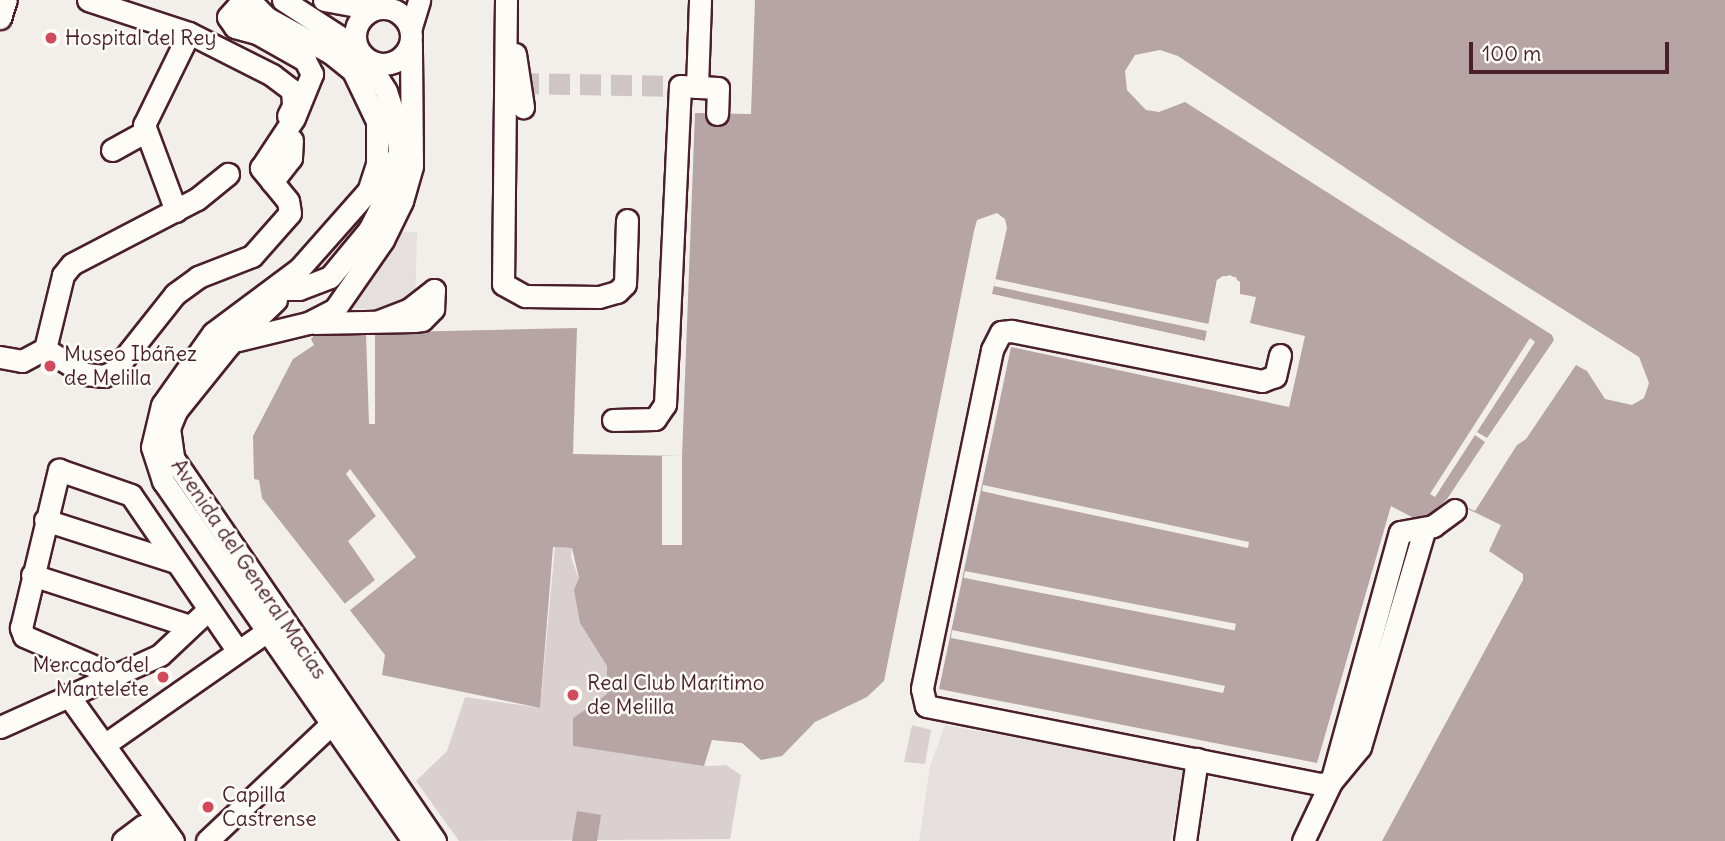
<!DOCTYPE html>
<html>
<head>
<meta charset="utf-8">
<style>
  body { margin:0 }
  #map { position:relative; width:1725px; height:841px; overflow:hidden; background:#f2efeb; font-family:Delius,sans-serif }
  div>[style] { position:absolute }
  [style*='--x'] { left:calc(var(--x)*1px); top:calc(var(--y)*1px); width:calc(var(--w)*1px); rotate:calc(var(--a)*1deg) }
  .built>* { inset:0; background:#e5dfdd }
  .green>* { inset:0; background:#d9d0cf }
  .water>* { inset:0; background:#b7a5a6 }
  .pier>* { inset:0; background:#f2efeb; transform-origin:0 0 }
  .minor-tunnel>* { height:21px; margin-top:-10.5px; transform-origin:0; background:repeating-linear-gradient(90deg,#d0c5c5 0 21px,transparent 0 31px) }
  .roads { filter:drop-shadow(2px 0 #4a1f2b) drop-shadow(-2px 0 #4a1f2b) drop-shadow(0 2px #4a1f2b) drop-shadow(0 -2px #4a1f2b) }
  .minor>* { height:21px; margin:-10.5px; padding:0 10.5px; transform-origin:10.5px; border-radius:10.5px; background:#fdfcf7 }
  .minor>.ring { margin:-10.5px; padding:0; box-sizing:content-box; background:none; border:21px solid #fdfcf7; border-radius:50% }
  .dots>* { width:19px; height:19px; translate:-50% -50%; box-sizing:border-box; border:4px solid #fdfcf7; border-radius:50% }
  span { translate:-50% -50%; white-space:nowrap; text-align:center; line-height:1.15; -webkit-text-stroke:5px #fdfcf7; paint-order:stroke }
  .poi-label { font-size:21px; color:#4a1f2b }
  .left { translate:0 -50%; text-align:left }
  .right { translate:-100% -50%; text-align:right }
  .street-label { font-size:21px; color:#4a1f2b }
  .scale { position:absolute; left:1469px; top:42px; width:200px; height:32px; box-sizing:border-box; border:4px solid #4a1f2b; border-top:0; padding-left:9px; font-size:21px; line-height:24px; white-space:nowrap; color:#4a1f2b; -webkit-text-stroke:5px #fdfcf7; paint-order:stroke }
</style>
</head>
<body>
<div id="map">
  <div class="built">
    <i style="clip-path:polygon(397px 232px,417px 232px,415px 310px,340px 308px)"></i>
    <i style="clip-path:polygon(945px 725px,1185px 769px,1170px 841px,919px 841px,930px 767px)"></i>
  </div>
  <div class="green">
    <i style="clip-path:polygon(555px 547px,572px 548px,571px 557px,579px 579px,575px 590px,580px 623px,607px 666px,607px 694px,573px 718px,573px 746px,708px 766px,726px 765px,741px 775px,730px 839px,459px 841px,416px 781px,447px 751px,465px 697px,540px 708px)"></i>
    <i style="clip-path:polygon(912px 725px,931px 730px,925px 764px,904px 762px)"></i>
  </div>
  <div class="water">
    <i style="clip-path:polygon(755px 0,1725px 0,1725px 841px,1382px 841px,1523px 580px,1523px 574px,1489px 551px,1501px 525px,1447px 499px,1421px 522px,1391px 506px,1317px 763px,939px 689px,1011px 347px,1289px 407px,1305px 336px,1250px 323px,1256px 297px,1240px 294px,1240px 282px,1230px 275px,1217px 280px,1205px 341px,992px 294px,1007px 228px,1005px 219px,997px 213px,977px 220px,974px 231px,884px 681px,867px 697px,815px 722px,782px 756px,761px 760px,742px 743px,712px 740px,704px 766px,573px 746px,573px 718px,607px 694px,607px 666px,580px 623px,574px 590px,579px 578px,572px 548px,553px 547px,540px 708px,382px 675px,385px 655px,262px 498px,259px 480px,254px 479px,253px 436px,293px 359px,314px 345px,311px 339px,315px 334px,577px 328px,573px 454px,682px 456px,695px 113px,751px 114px)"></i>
    <i style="clip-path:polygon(577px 811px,601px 815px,597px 841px,572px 841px)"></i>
  </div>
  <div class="pier">
    <i style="clip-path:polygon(1160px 50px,1178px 56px,1461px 245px,1639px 357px,1649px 383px,1644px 398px,1632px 405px,1605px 399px,1587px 371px,1576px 365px,1526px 439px,1517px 445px,1475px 511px,1447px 499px,1485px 442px,1475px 435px,1435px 497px,1430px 494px,1530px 338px,1535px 342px,1477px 432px,1487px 438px,1554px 340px,1552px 335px,1185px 102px,1159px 112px,1146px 110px,1127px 90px,1125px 71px,1135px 55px)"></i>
    <i style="clip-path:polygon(1223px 276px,1236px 277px,1240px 294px,1234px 280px,1220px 282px,1205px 344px,992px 297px,992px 294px,1205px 341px,1207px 331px,994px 286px,995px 279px,1209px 324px,1217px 280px)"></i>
    <i style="clip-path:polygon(375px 334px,375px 424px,369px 424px,366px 335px)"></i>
    <i style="left:662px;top:456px;width:20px;height:89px"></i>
    <i style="clip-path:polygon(350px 469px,416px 557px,349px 611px,343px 605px,375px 580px,348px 541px,376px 516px,346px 474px)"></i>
    <i style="clip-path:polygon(983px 485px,1249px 542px,1248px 548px,1008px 497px,982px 491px)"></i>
    <i style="left:965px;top:571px;width:276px;height:7px;rotate:11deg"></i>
    <i style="clip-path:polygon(952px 630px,1225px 686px,1223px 693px,977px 643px,951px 638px)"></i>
  </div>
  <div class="minor-tunnel">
    <i style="--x:518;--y:83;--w:162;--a:1.1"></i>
  </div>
  <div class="roads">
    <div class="minor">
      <i style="--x:88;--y:0;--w:106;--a:18.1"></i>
      <i style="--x:189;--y:33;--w:93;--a:26.8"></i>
      <i style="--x:272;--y:75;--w:25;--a:37"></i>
      <i style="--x:292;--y:90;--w:16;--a:86"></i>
      <i style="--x:293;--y:106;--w:11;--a:117"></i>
      <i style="--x:249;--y:0;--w:25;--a:45"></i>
      <i style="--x:267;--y:18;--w:73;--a:28.7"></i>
      <i style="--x:331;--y:53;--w:28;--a:39"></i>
      <i style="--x:353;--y:71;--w:55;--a:64.4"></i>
      <i style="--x:377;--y:121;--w:43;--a:90"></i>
      <i style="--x:377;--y:164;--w:28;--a:108"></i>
      <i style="--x:368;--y:191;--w:104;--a:131.5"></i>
      <i style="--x:299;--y:269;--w:107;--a:143.3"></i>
      <i style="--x:213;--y:333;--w:88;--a:125.3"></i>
      <i style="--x:162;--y:405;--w:43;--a:103.4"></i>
      <i style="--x:152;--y:447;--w:36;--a:72"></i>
      <i style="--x:163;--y:481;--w:438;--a:55.2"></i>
      <i style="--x:283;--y:0;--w:88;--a:33"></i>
      <i style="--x:324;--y:0;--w:50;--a:10.4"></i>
      <i style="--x:506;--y:0;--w:284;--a:90.6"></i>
      <i style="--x:503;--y:284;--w:25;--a:29"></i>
      <i style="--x:525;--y:296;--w:74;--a:0.8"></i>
      <i style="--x:599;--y:297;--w:19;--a:-16"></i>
      <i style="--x:617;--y:292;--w:11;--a:-45"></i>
      <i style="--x:625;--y:284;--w:64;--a:-88.2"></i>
      <i class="ring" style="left:355px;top:8px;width:35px;height:35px"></i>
      <i style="--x:0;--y:18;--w:19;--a:-72"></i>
      <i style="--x:411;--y:27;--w:28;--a:-73"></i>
      <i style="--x:515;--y:54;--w:54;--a:81.4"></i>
      <i style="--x:697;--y:87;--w:87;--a:-88"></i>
      <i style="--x:112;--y:150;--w:37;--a:-29"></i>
      <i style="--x:272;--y:182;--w:31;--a:-52"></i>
      <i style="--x:291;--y:158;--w:18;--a:-87"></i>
      <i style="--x:176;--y:211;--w:92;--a:-110.4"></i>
      <i style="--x:144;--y:125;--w:102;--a:-63.9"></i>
      <i style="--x:275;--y:289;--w:24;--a:0"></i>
      <i style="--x:299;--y:289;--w:33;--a:-21"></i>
      <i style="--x:330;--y:277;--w:61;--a:-50.3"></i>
      <i style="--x:369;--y:230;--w:39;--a:-63"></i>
      <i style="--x:387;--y:195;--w:46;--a:-74.7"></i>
      <i style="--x:399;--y:151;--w:29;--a:-96"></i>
      <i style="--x:396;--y:122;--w:33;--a:-108"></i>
      <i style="--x:386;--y:91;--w:39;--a:-122"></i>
      <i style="--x:276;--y:300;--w:65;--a:136.2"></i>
      <i style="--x:229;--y:345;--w:85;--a:128.8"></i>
      <i style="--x:176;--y:411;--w:18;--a:112"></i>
      <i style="--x:169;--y:428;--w:30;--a:82"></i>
      <i style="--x:173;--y:458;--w:464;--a:55.6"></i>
      <i style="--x:314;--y:323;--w:100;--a:-1.1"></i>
      <i style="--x:414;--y:321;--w:8;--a:-7"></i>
      <i style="--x:422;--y:320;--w:16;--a:-45"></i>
      <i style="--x:433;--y:309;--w:19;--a:-87"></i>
      <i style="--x:434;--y:290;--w:31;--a:142"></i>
      <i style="--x:410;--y:309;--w:34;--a:159"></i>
      <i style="--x:238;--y:340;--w:72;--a:-13.7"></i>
      <i style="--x:308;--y:323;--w:30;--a:-27"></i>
      <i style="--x:335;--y:309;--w:84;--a:-55.2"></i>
      <i style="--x:383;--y:240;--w:43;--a:-64"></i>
      <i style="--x:402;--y:201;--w:36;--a:-74"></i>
      <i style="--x:412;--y:166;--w:123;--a:-90.5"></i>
      <i style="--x:45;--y:349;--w:47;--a:32"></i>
      <i style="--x:85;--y:374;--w:19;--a:6"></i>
      <i style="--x:104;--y:376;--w:11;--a:-27"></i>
      <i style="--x:114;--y:371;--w:98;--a:-51.6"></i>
      <i style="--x:175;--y:294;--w:29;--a:-36"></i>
      <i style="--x:198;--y:277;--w:58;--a:-21.3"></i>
      <i style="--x:252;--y:256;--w:57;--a:-48.5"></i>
      <i style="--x:290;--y:213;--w:12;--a:-99"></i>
      <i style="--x:288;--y:201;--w:43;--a:-129.3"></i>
      <i style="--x:261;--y:168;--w:60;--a:-56.6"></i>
      <i style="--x:294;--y:118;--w:48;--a:-67.8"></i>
      <i style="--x:312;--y:74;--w:16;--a:-117"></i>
      <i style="--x:305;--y:60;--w:55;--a:-150.6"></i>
      <i style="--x:257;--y:33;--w:23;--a:-165"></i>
      <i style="--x:235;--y:27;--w:12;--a:-125"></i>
      <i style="--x:228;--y:17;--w:15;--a:-48"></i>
      <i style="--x:238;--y:6;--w:23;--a:31"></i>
      <i style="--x:45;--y:349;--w:76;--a:-76.3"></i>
      <i style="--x:63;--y:275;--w:14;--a:-51"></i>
      <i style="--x:72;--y:264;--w:141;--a:-27.5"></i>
      <i style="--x:197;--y:199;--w:40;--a:-39"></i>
      <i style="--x:1280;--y:355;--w:22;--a:103"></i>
      <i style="--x:1275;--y:376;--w:14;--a:159"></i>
      <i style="--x:1262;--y:381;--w:256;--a:-168.7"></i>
      <i style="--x:1011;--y:331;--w:10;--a:174"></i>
      <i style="--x:1001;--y:332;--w:20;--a:117"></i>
      <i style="--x:992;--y:350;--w:346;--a:101.7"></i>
      <i style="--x:922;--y:689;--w:17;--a:77"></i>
      <i style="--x:926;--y:706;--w:402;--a:11.2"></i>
      <i style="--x:1320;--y:784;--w:11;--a:-10"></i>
      <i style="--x:1331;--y:782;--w:45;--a:-50.4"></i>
      <i style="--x:1360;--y:747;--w:228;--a:-73.5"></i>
      <i style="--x:0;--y:357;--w:22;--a:10"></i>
      <i style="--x:22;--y:361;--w:26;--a:-28"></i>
      <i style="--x:613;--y:420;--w:42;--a:-1.4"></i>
      <i style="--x:655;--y:419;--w:18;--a:-56"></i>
      <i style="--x:665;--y:404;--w:318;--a:-87.3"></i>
      <i style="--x:680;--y:86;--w:38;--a:3"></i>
      <i style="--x:718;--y:88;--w:26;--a:92"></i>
      <i style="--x:45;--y:520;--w:138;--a:17.8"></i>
      <i style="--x:32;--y:575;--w:166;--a:17.9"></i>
      <i style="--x:114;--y:675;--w:98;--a:-156.6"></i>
      <i style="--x:24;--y:636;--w:9;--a:-111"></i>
      <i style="--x:21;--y:628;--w:163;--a:-76.5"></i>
      <i style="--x:59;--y:470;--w:76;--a:19.1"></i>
      <i style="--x:131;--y:495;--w:189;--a:55.6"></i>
      <i style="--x:68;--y:695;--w:180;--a:54.3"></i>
      <i style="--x:0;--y:727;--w:175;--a:-24.2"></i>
      <i style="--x:160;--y:655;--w:67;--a:-43.2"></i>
      <i style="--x:104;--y:745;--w:215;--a:-34.9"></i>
      <i style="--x:123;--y:841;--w:25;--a:-37"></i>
      <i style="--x:143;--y:826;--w:18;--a:56"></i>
      <i style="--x:207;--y:841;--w:187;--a:-43.3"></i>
      <i style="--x:1185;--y:841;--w:83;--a:-81.7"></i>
      <i style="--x:1303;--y:841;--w:65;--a:-64.6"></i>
      <i style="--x:1331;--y:782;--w:259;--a:-74.6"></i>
      <i style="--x:1400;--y:532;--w:34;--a:-10"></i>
      <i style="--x:1433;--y:526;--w:27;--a:-36"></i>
    </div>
  </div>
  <div class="dots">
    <i style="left:51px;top:38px;background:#d1495b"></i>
    <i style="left:50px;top:366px;background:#d1495b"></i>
    <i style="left:163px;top:677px;background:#d1495b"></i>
    <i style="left:573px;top:695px;background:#d1495b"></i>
    <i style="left:208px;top:807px;background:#d1495b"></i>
  </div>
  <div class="poi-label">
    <span class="left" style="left:65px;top:38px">Hospital del Rey</span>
    <span class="left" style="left:64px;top:366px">Museo Ibáñez<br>de Melilla</span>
    <span class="right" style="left:149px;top:677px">Mercado del<br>Mantelete</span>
    <span class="left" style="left:587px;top:695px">Real Club Marítimo<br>de Melilla</span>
    <span class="left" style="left:222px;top:807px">Capilla<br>Castrense</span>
  </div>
  <div class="street-label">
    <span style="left:249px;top:569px;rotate:56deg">Avenida del General Macias</span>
  </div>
  <div class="scale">100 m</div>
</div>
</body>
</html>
